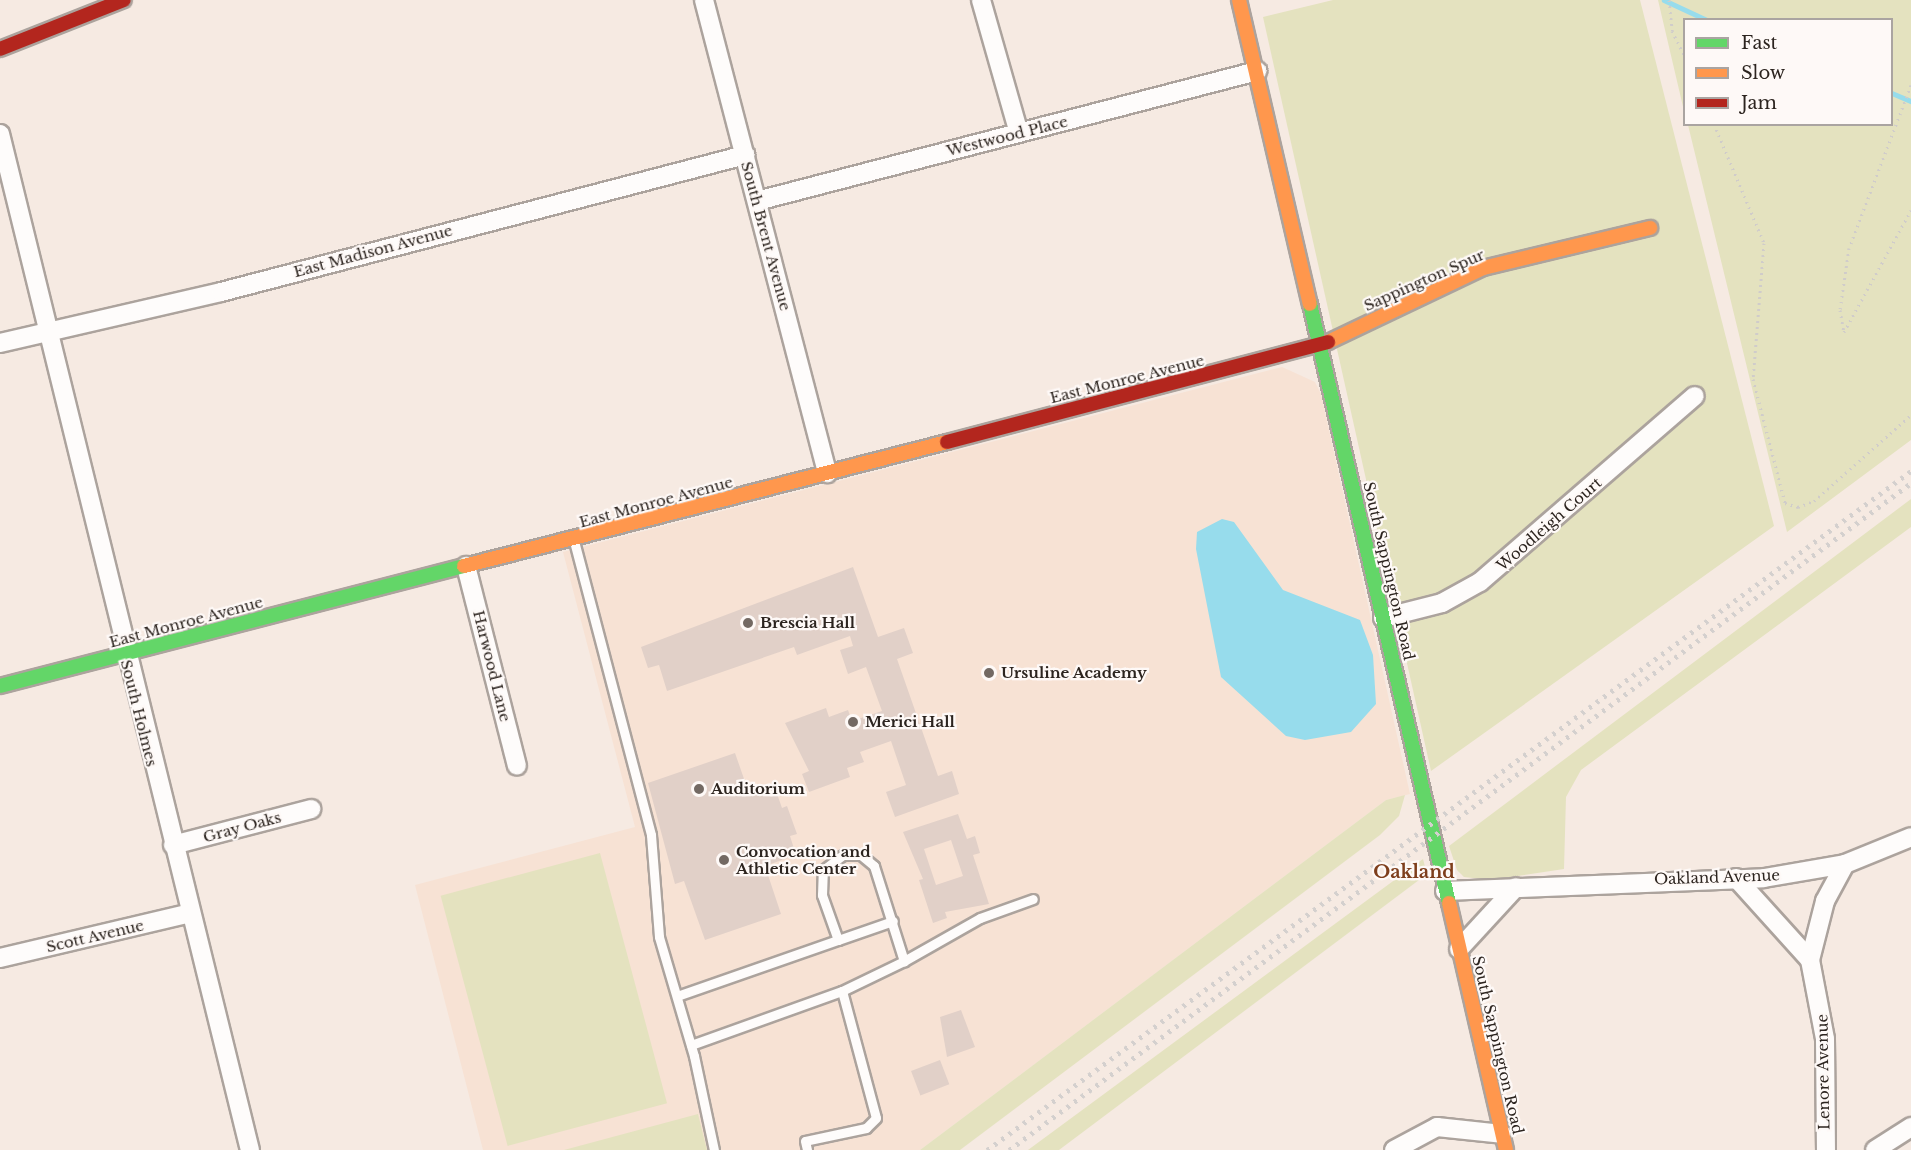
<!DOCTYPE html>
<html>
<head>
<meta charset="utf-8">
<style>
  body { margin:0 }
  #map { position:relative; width:1911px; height:1150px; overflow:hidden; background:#f6eae2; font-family:"Libre Baskerville",serif }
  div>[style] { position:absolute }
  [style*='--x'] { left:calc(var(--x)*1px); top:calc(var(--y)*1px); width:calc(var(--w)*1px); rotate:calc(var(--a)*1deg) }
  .built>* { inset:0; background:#f7e2d4 }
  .green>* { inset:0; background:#e4e2bf; transform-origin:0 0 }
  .water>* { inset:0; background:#97dcec }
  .stream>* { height:4.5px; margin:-2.25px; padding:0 2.25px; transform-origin:2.25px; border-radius:2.25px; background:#97dcec }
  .building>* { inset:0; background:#e1d0c8; transform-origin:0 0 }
  .path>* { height:3px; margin-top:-1.5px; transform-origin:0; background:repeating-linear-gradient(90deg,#d0ccca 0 1.5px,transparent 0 6px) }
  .roads { filter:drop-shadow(2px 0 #aca39d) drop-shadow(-2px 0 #aca39d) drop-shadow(0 2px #aca39d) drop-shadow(0 -2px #aca39d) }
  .lane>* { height:9px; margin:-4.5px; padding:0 4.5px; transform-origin:4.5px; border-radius:4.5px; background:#fefcfb }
  .street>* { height:18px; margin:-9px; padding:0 9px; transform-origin:9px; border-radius:9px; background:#fefcfb }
  .fast>* { height:14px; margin:-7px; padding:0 7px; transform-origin:7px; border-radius:7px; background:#63d668 }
  .slow>* { height:14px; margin:-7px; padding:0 7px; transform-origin:7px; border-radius:7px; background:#ff974d }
  .jam>* { height:14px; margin:-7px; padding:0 7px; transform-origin:7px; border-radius:7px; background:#b3261e }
  .rail>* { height:4.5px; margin-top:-2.25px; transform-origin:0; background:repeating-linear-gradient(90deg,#d4d0ce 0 3px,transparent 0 9px) }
  .dots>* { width:16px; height:16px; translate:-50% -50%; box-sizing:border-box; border:3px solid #fef9f7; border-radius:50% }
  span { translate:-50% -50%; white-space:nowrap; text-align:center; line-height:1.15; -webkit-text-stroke:4.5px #fef9f7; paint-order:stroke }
  .street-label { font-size:15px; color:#2c241f }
  .poi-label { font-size:15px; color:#2c241f; font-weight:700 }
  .left { translate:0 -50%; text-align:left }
  .quarter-label { font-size:18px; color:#7e3e1c; font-weight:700 }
  .legend { position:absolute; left:1683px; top:18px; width:210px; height:108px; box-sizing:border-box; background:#fef9f7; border:2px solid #aaa4a1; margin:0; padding:8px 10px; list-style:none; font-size:18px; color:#2c241f }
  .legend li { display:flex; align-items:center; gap:12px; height:30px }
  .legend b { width:30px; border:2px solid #aaa4a1 }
</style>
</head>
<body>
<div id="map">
  <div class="built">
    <i style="clip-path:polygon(1282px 367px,1315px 382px,1321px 394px,1410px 794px,1386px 800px,920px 1150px,483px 1150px,415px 885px,635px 827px,563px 552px)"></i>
  </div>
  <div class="green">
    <i style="clip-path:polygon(1333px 0,1640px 0,1774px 526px,1431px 771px,1263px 17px)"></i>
    <i style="clip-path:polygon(1658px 0,1911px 0,1911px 440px,1787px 532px,1688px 125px,1892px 124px,1892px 20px,1684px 20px,1684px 111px)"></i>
    <i style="clip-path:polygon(1911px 499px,1911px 527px,1581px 770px,1566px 797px,1564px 869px,1491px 880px,1464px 877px,1457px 870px,1449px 846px)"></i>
    <i style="clip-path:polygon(1405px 795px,1399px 816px,1380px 835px,960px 1150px,920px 1150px,1386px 800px)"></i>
    <i style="left:600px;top:853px;width:259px;height:165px;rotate:75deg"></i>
    <i style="clip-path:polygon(1423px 859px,1427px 874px,1059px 1150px,1028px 1150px)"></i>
    <i style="clip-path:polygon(698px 1114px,707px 1150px,563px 1150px,564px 1150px)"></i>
  </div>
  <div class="water">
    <i style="clip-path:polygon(1222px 519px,1234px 522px,1283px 590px,1360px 620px,1373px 655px,1376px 704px,1351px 732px,1305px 740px,1286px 736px,1221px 677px,1196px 549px,1197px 532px)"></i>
  </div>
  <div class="stream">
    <i style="--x:1664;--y:0;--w:47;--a:24.9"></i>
    <i style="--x:1892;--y:93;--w:21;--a:23"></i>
  </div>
  <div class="building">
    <i style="clip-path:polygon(853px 567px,878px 637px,904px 628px,913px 653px,897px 659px,938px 776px,952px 771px,959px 794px,895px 817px,886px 792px,906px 785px,891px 741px,860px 752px,864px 762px,847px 768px,850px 777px,809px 792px,802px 774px,809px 771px,785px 723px,826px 708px,829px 717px,848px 710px,852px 721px,882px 711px,866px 667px,848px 674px,840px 650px,853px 646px,850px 636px,797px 655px,794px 647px,667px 691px,659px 665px,648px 668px,641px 647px)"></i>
    <i style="clip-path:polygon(735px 753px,750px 796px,775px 788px,782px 808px,787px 806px,797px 834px,790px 836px,796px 855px,765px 866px,781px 914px,705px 940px,684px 881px,675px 884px,648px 783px)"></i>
    <i style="clip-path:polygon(evenodd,958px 814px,967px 839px,975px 836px,980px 853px,973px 855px,989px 904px,945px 912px,947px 918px,933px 923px,919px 880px,923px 879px,903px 832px,958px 814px,951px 840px,963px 876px,936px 885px,924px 849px,951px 840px)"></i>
    <i style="clip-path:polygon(961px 1010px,975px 1047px,947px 1057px,940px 1017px)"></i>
    <i style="left:940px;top:1060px;width:26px;height:31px;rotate:69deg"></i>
  </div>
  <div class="path">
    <i style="--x:1669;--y:0;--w:31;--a:84"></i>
    <i style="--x:1672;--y:31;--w:27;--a:63"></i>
    <i style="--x:1911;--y:85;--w:174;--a:110.8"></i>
    <i style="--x:1849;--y:248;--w:63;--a:98.3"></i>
    <i style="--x:1840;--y:310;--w:22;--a:80"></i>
    <i style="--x:1844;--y:332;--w:139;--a:-61.2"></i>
    <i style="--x:1714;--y:124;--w:129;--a:67.2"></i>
    <i style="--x:1764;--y:243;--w:136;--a:94.6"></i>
    <i style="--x:1753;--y:379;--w:128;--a:75.5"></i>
    <i style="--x:1785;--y:503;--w:14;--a:17"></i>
    <i style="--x:1798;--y:507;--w:17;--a:-21"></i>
    <i style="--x:1814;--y:501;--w:130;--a:-41.6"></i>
  </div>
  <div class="roads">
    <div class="lane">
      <i style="--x:574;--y:541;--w:304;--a:75.3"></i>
      <i style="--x:651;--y:835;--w:102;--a:85.5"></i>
      <i style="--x:659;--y:937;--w:124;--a:73.6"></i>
      <i style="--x:694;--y:1056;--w:96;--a:78"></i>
      <i style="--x:838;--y:940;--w:58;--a:-19.1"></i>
      <i style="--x:904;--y:961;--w:87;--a:-29.5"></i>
      <i style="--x:980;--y:918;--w:56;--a:-19.7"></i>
      <i style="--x:677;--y:996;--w:170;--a:-19.2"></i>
      <i style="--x:838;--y:940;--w:48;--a:-109.6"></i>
      <i style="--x:822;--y:895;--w:25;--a:-88"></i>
      <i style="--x:823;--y:870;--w:25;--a:-37"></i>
      <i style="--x:843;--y:855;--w:18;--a:0"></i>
      <i style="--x:861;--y:855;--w:17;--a:40"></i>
      <i style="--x:874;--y:866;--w:100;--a:72.5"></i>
      <i style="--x:904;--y:961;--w:69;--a:154.2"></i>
      <i style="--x:842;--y:991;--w:131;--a:75"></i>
      <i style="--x:876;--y:1118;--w:14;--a:135"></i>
      <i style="--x:866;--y:1128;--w:62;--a:168"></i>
      <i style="--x:805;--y:1141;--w:9;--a:77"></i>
      <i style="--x:691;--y:1045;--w:160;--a:-19.7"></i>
    </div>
    <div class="street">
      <i style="--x:704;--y:0;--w:489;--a:75.4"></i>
      <i style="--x:981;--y:0;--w:138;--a:74.1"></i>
      <i style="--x:0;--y:134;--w:1046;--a:76.18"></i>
      <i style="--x:757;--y:201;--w:517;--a:-14.57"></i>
      <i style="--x:0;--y:343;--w:227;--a:-13"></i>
      <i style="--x:221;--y:292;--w:542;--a:-14.65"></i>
      <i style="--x:466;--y:566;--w:206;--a:75.7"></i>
      <i style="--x:1383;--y:618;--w:61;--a:-14.3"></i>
      <i style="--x:1442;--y:603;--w:43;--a:-28.9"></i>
      <i style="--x:1480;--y:582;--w:284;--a:-40.9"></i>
      <i style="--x:173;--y:845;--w:143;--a:-14.6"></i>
      <i style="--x:1736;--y:878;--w:110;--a:47.9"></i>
      <i style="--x:1810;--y:960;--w:80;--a:79.2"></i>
      <i style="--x:1825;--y:1039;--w:111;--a:89.5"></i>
      <i style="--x:1445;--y:891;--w:319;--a:-2.3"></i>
      <i style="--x:1764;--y:878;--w:82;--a:-9.8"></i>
      <i style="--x:1845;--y:864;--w:71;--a:-22.2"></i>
      <i style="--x:1459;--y:949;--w:84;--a:-47.4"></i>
      <i style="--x:0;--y:958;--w:195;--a:-13.3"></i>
      <i style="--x:1810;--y:960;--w:61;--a:-75.7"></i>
      <i style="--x:1825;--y:901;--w:42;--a:-61.6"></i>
      <i style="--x:1394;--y:1150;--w:49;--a:-28.1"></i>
      <i style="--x:1437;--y:1127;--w:65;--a:6.1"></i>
      <i style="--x:1875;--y:1150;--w:43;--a:-32.6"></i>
    </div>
    <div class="fast">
      <i style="--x:1310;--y:304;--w:615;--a:76.94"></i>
      <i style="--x:0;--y:686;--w:479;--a:-14.5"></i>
    </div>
    <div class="slow">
      <i style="--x:1239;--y:0;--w:312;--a:76.9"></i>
      <i style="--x:1328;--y:342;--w:172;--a:-25.5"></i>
      <i style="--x:1483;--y:268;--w:172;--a:-13.5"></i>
      <i style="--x:464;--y:566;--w:499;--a:-14.4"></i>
      <i style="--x:1449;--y:903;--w:253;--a:77"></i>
    </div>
    <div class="jam">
      <i style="--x:0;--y:49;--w:133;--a:-21.6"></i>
      <i style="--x:947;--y:442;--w:394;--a:-14.7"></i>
    </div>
  </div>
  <div class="rail">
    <i style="--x:987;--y:1150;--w:1147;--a:-36.31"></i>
    <i style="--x:1009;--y:1150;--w:1122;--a:-36.48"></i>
  </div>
  <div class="dots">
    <i style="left:748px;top:623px;background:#736963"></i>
    <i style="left:989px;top:673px;background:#736963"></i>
    <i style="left:853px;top:722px;background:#736963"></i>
    <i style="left:699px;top:789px;background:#736963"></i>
    <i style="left:724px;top:860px;background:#736963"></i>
  </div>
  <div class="street-label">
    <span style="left:1007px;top:136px;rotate:-14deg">Westwood Place</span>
    <span style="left:766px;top:236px;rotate:75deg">South Brent Avenue</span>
    <span style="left:373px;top:251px;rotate:-15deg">East Madison Avenue</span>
    <span style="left:1424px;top:280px;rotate:-24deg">Sappington Spur</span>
    <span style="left:1127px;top:379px;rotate:-14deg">East Monroe Avenue</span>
    <span style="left:656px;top:502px;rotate:-15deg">East Monroe Avenue</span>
    <span style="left:1549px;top:524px;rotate:-41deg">Woodleigh Court</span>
    <span style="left:1389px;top:571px;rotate:77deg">South Sappington Road</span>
    <span style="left:186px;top:622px;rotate:-15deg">East Monroe Avenue</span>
    <span style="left:492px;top:666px;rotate:76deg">Harwood Lane</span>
    <span style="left:139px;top:713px;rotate:76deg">South Holmes</span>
    <span style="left:242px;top:827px;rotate:-15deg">Gray Oaks</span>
    <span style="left:1717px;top:877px;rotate:-2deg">Oakland Avenue</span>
    <span style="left:95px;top:936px;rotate:-13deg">Scott Avenue</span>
    <span style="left:1498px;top:1045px;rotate:77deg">South Sappington Road</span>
    <span style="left:1823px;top:1072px;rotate:-91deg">Lenore Avenue</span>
  </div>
  <div class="poi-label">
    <span class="left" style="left:760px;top:623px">Brescia Hall</span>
    <span class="left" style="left:1001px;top:673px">Ursuline Academy</span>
    <span class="left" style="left:865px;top:722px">Merici Hall</span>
    <span class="left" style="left:711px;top:789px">Auditorium</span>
    <span class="left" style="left:736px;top:860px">Convocation and<br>Athletic Center</span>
  </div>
  <div class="quarter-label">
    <span style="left:1414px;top:872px">Oakland</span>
  </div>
  <ul class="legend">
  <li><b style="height:8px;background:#63d668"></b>Fast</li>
  <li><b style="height:8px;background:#ff974d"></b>Slow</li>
  <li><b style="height:8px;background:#b3261e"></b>Jam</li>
  </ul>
</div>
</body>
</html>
